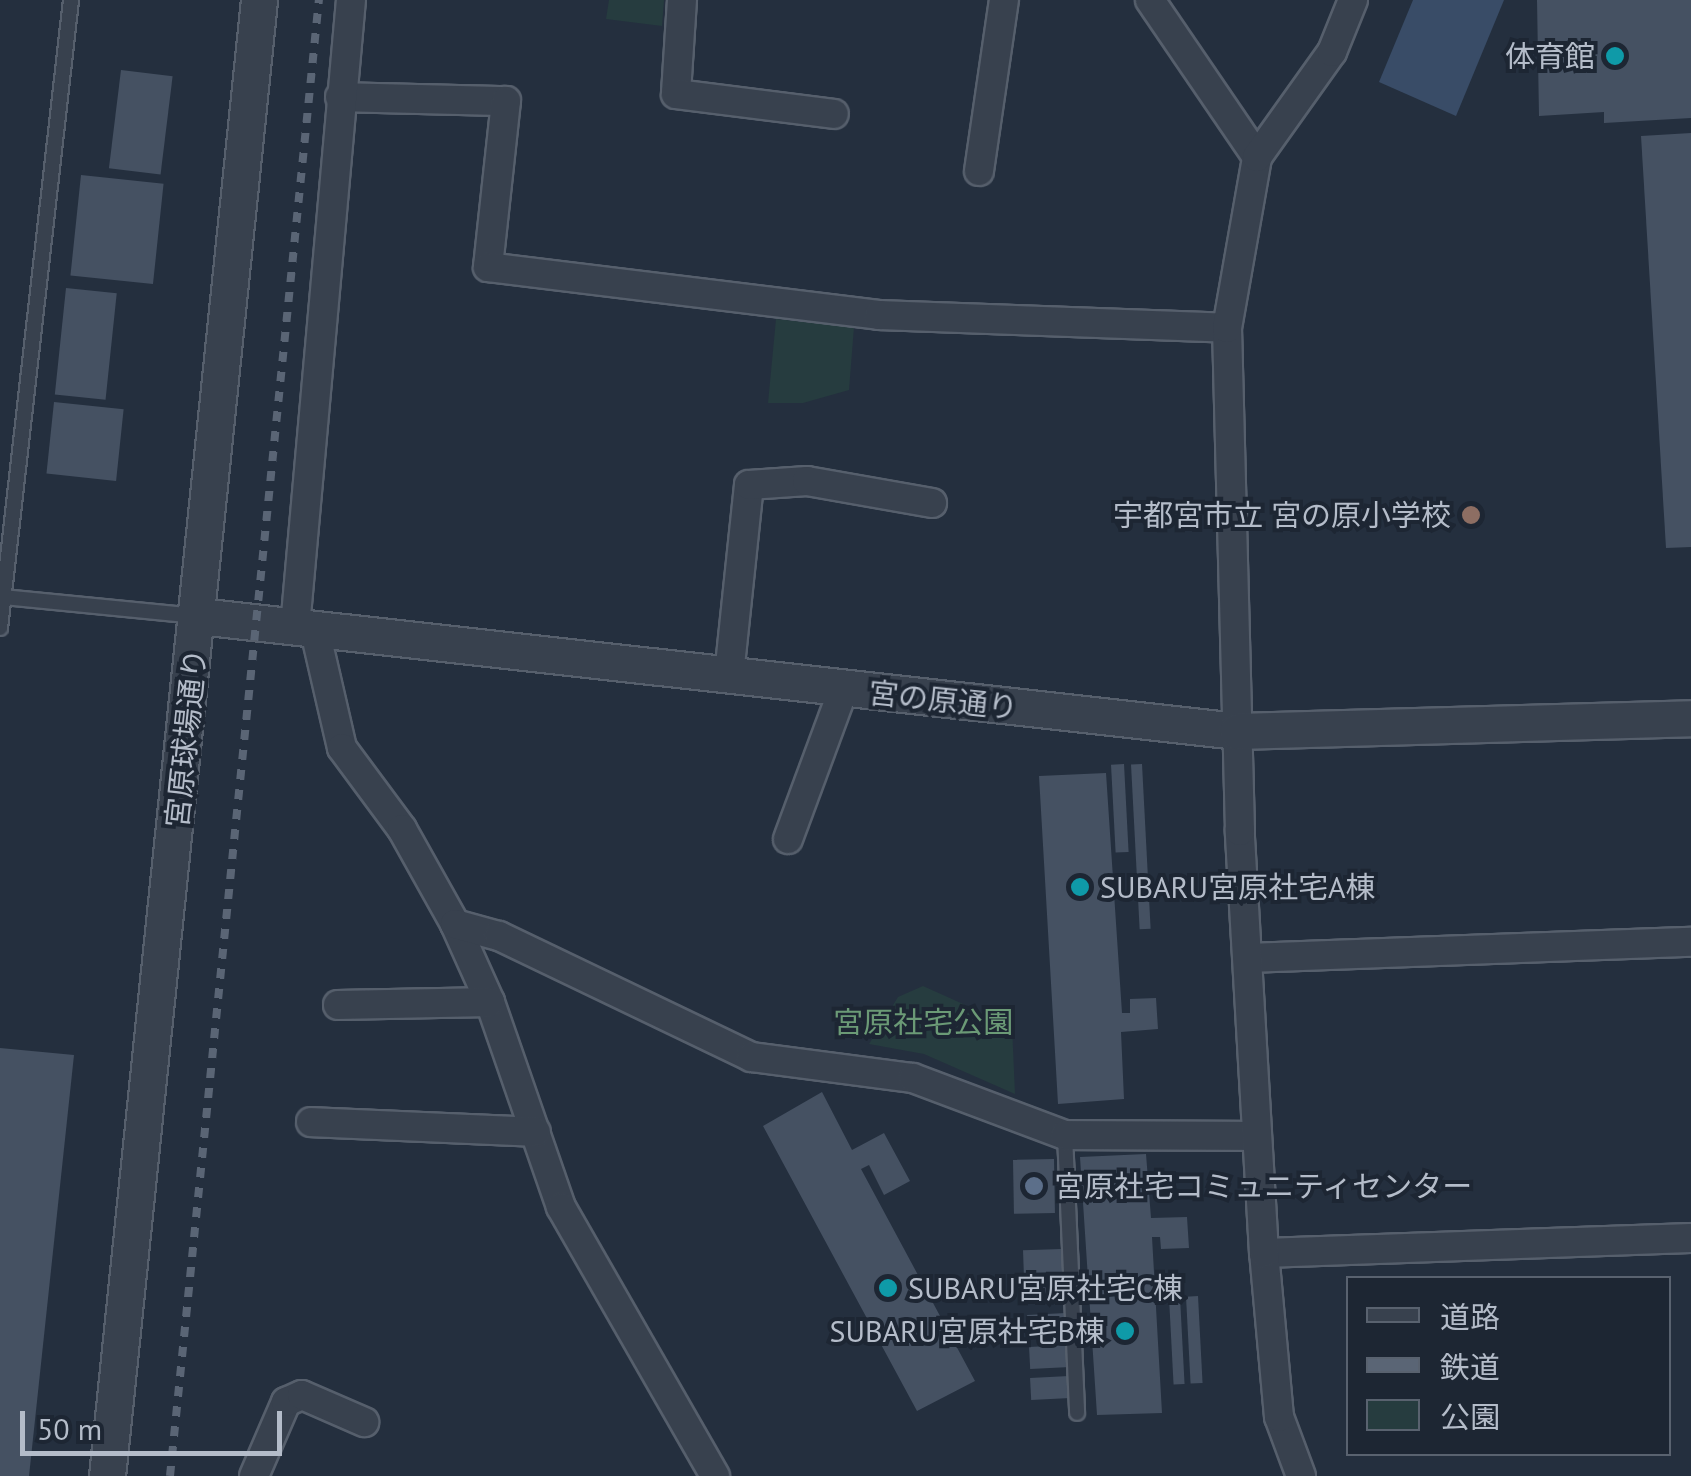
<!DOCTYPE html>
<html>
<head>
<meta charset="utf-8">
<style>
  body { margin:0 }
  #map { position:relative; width:1691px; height:1476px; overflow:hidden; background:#242f3e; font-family:"PT Sans","Noto Sans JP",sans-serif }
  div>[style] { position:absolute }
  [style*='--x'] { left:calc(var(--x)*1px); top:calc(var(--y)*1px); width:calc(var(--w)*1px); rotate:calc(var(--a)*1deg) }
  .green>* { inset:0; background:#263c3f }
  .water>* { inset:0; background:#394c67 }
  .building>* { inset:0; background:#455162; transform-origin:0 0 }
  .roads { filter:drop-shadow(2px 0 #565f6c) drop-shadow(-2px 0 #565f6c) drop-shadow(0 2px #565f6c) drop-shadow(0 -2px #565f6c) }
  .service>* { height:14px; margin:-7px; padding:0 7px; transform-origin:7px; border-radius:7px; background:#38414e }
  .minor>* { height:28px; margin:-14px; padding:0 14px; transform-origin:14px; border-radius:14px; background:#38414e }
  .tertiary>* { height:35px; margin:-17.5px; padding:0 17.5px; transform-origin:17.5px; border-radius:17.5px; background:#38414e }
  .rail>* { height:8px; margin-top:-4px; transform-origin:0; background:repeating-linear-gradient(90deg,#5a6575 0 10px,transparent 0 20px) }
  .dots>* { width:28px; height:28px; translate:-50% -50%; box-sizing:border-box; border:5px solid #1d2633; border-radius:50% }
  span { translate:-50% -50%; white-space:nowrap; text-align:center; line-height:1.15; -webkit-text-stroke:8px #1d2633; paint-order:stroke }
  .poi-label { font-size:30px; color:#b4bcc9 }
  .right { translate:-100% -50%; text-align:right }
  .left { translate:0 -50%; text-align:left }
  .street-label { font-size:30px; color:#b4bcc9 }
  .park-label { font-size:30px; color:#6b9a76 }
  .legend { position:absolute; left:1346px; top:1276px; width:325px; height:180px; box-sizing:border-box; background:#1d2633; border:2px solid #59626f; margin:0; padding:12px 18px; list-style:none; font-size:30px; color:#b4bcc9 }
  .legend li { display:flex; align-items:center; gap:20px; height:50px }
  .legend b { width:50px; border:2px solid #59626f }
  .scale { position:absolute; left:20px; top:1411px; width:262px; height:45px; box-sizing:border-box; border:5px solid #b4bcc9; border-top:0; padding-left:12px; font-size:30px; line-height:35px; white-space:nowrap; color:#b4bcc9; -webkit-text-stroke:8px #1d2633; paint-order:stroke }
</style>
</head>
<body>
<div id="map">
  <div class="green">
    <i style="clip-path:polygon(609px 0,664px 0,662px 26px,606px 19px)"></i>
    <i style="clip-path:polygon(776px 319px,854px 327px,849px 390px,803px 403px,768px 403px)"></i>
    <i style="clip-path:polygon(923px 986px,1012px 1026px,1015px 1094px,924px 1054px,869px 1044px,898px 997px)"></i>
  </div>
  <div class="water">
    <i style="clip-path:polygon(1413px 0,1504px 0,1456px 116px,1379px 82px)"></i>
  </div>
  <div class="building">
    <i style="clip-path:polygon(1537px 0,1691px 0,1691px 118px,1604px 123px,1604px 112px,1539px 116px)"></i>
    <i style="left:121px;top:70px;width:52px;height:99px;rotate:7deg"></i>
    <i style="clip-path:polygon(1691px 133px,1691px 547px,1666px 548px,1641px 136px)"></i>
    <i style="left:81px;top:175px;width:83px;height:101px;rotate:6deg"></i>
    <i style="left:66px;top:288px;width:51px;height:107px;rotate:6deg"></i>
    <i style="left:54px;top:402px;width:70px;height:72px;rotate:6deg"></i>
    <i style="left:1124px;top:764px;width:88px;height:13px;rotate:87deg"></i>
    <i style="left:1142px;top:764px;width:165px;height:11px;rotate:87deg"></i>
    <i style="clip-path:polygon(1106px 773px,1122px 1013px,1130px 1013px,1130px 999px,1156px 998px,1158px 1029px,1121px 1032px,1124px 1099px,1058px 1104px,1039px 776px)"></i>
    <i style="clip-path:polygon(0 1048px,74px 1055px,29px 1476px,0 1476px)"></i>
    <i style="clip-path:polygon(822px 1092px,852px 1150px,884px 1133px,910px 1181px,884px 1195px,869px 1165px,861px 1169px,975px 1381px,917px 1411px,763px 1126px)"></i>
    <i style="clip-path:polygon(1146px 1154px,1151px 1218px,1187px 1217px,1189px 1248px,1161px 1249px,1160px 1237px,1152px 1237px,1162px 1413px,1097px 1415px,1080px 1157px)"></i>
    <i style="left:1054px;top:1159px;width:54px;height:41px;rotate:89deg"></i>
    <i style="left:1062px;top:1249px;width:23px;height:39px;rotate:88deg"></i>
    <i style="left:1064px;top:1281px;width:22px;height:40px;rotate:90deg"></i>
    <i style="left:1198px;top:1296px;width:87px;height:12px;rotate:87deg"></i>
    <i style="left:1180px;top:1297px;width:87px;height:11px;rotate:87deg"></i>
    <i style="left:1066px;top:1313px;width:22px;height:39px;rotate:87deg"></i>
    <i style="left:1069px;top:1345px;width:22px;height:40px;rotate:87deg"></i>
    <i style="left:1069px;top:1376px;width:22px;height:39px;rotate:87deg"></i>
  </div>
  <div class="roads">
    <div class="service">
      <i style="--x:3;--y:597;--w:195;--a:5.6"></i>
      <i style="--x:0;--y:628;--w:632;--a:-83.55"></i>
      <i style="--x:1065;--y:1135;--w:278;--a:87.5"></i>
    </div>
    <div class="minor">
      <i style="--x:682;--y:0;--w:94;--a:93.7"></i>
      <i style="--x:676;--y:94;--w:159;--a:7.2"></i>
      <i style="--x:1150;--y:0;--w:190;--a:55.7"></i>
      <i style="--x:340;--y:97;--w:166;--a:1.4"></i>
      <i style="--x:506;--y:101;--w:167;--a:96.2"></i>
      <i style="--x:488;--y:267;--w:394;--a:7"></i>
      <i style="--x:879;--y:315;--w:348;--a:2.1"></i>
      <i style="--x:979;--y:171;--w:173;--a:-81.7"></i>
      <i style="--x:295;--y:627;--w:629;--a:-84.9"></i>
      <i style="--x:315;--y:631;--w:120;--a:77"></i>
      <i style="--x:342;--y:748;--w:101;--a:53.5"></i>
      <i style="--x:402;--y:829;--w:109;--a:60.8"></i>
      <i style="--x:455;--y:924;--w:85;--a:65.8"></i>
      <i style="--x:490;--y:1002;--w:217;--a:70.9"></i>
      <i style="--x:561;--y:1207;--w:310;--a:60.2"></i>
      <i style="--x:729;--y:675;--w:191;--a:-84"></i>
      <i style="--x:749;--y:485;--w:58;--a:-3.9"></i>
      <i style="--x:807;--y:481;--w:127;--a:10"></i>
      <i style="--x:788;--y:839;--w:159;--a:-69.7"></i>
      <i style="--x:455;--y:924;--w:46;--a:15.3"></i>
      <i style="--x:499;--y:936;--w:280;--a:25.6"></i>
      <i style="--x:751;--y:1057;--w:163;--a:7.4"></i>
      <i style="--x:913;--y:1078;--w:162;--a:20.6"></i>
      <i style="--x:1065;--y:1135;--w:192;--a:0.3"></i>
      <i style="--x:1248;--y:958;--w:443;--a:-2.1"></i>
      <i style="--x:338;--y:1005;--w:152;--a:-1.1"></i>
      <i style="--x:311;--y:1122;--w:225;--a:2.5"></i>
      <i style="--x:1264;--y:1253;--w:427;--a:-2"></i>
      <i style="--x:254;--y:1476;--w:81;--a:-66.6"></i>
      <i style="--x:286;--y:1402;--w:17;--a:-24"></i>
      <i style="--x:302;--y:1395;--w:68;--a:23.5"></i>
      <i style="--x:1301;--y:1476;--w:63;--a:-110.4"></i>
      <i style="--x:1279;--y:1417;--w:165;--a:-95.2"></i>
      <i style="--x:1264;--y:1253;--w:423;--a:-93.3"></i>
      <i style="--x:1240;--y:831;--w:503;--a:-91.48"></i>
      <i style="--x:1227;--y:328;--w:174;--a:-80"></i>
      <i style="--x:1257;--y:157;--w:129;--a:-54.5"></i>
      <i style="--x:1332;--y:52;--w:56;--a:-68"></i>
    </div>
    <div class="tertiary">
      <i style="--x:199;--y:616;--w:1044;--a:6.32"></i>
      <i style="--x:1237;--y:731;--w:454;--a:-1.6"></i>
      <i style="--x:107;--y:1476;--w:1484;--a:-84.12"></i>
    </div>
  </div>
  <div class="rail">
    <i style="--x:170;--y:1476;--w:1484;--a:-84.24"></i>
  </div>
  <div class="dots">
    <i style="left:1615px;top:56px;background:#0f9aa8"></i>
    <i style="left:1471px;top:515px;background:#8d6e63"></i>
    <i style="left:1080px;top:887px;background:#0f9aa8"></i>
    <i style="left:1034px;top:1186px;background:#5c6f8a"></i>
    <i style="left:888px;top:1288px;background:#0f9aa8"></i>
    <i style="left:1125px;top:1331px;background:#0f9aa8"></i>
  </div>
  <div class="poi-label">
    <span class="right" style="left:1595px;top:56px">体育館</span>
    <span class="right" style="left:1451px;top:515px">宇都宮市立 宮の原小学校</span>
    <span class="left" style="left:1100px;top:887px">SUBARU宮原社宅A棟</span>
    <span class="left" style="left:1054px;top:1186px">宮原社宅コミュニティセンター</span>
    <span class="left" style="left:908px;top:1288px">SUBARU宮原社宅C棟</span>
    <span class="right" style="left:1105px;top:1331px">SUBARU宮原社宅B棟</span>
  </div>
  <div class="street-label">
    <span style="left:943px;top:700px;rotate:6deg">宮の原通り</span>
    <span style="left:186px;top:738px;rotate:-84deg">宮原球場通り</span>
  </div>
  <div class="park-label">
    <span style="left:923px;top:1022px">宮原社宅公園</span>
  </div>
  <ul class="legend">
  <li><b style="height:12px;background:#38414e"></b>道路</li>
  <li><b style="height:12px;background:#5a6575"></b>鉄道</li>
  <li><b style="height:28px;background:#263c3f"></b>公園</li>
  </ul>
  <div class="scale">50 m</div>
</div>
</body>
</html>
